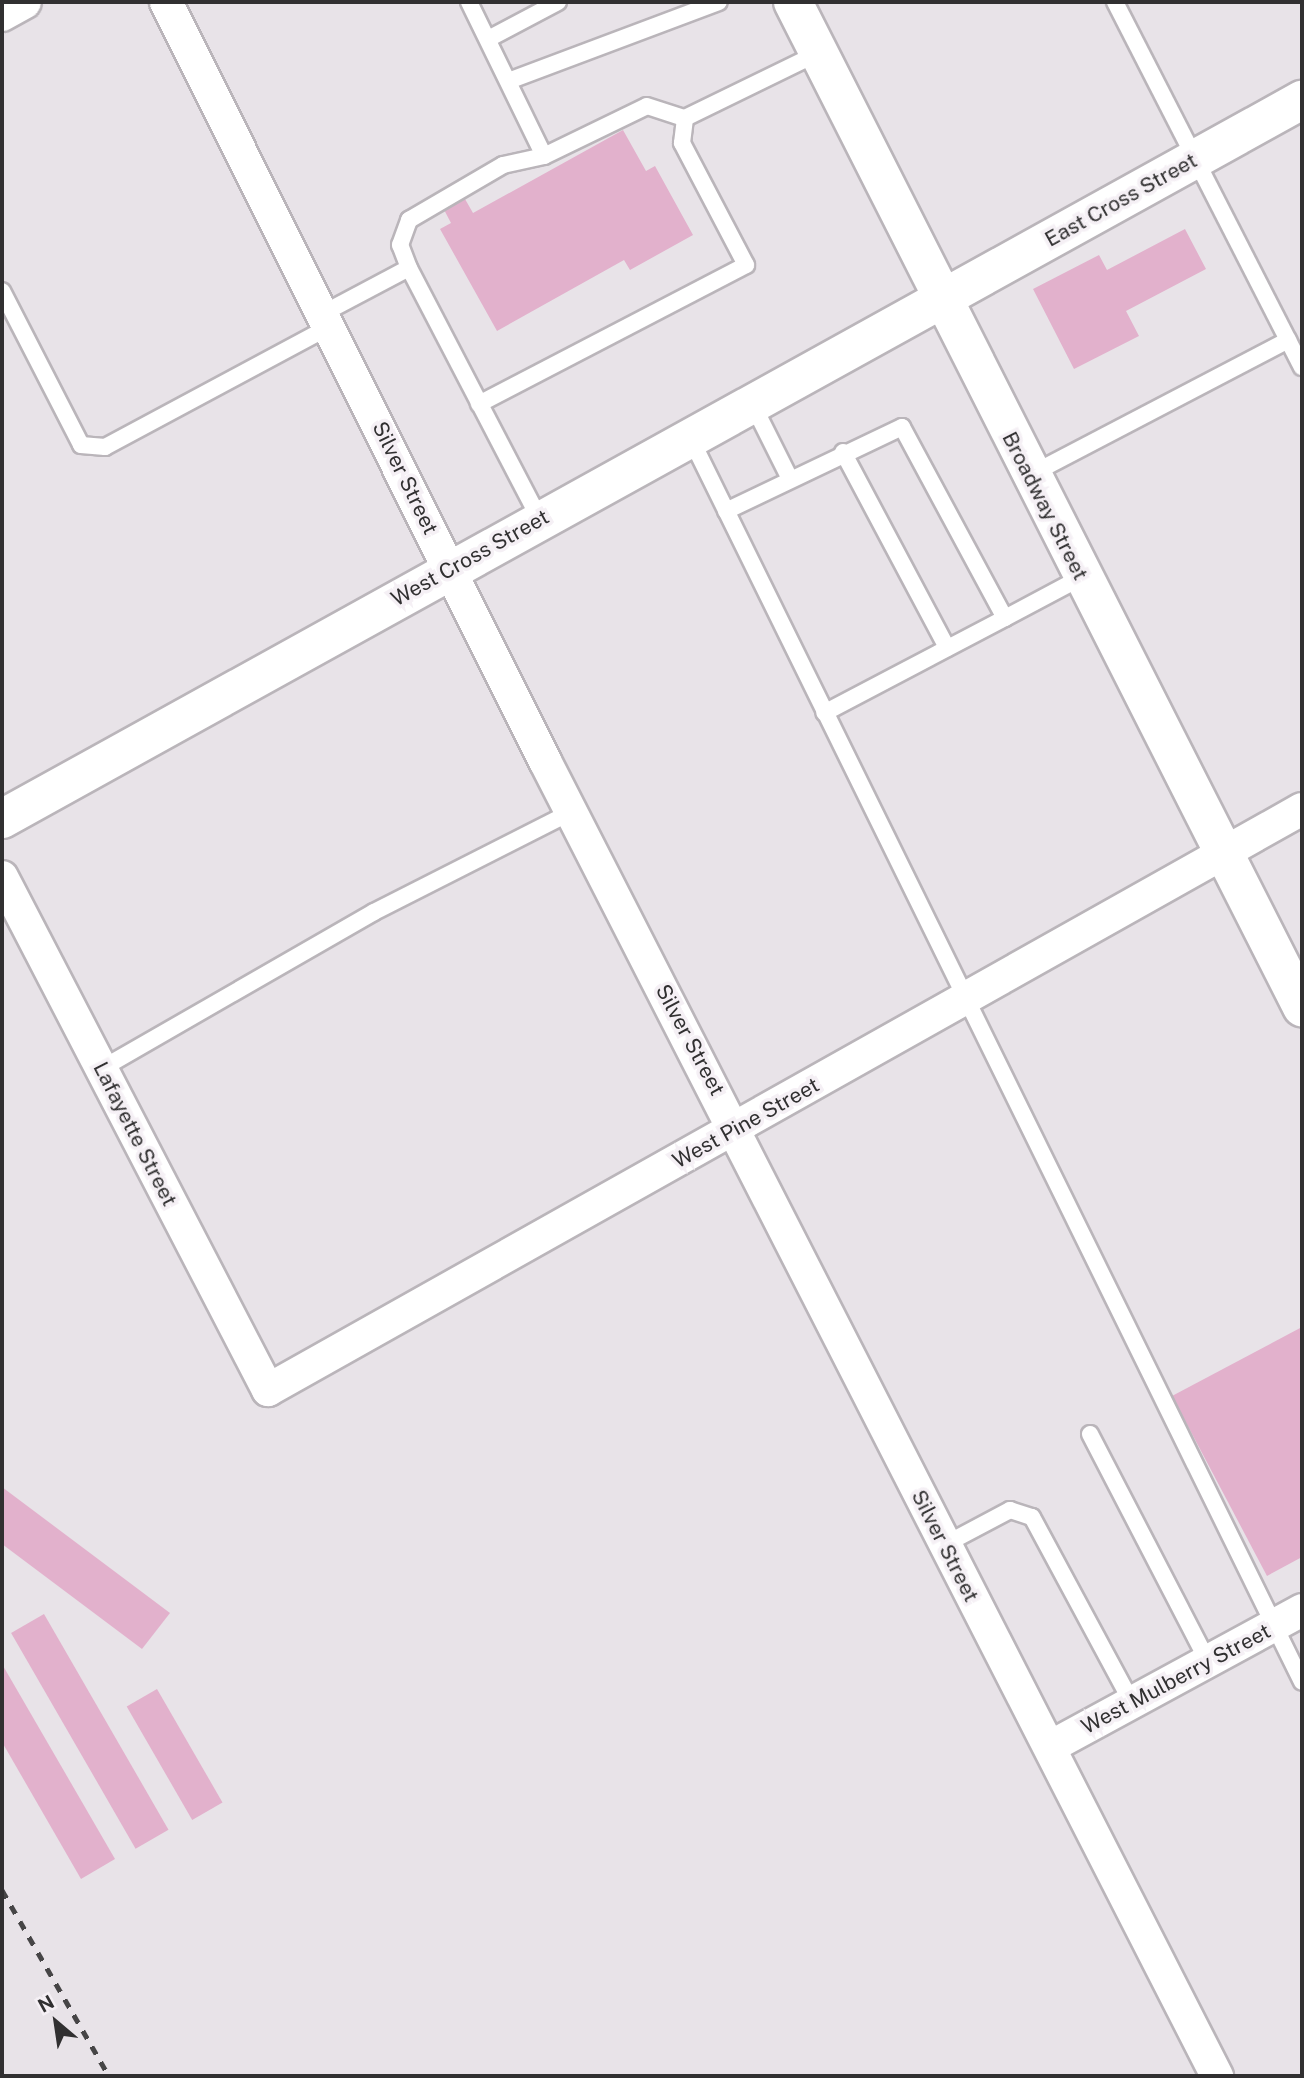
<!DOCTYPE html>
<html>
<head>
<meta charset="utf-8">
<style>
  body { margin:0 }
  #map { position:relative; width:1304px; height:2078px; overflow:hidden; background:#e8e3e8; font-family:"Public Sans",sans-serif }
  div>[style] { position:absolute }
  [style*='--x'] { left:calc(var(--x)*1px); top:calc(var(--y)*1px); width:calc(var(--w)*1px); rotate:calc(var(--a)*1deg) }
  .building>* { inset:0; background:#e2b1cc; transform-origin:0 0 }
  .roads { filter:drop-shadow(2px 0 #bab5ba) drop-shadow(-2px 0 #bab5ba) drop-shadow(0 2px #bab5ba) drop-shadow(0 -2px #bab5ba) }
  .lane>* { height:16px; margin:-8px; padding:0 8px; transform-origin:8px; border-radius:8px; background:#fff }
  .street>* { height:32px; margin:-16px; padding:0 16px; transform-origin:16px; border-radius:16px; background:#fff }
  .secondary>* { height:38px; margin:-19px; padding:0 19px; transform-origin:19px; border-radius:19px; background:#fff }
  .rail>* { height:5px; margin-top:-2.5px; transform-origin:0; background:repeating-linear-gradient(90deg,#464546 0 9px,transparent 0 18px) }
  span { translate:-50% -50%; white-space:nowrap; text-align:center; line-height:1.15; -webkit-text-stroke:7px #f5f0f5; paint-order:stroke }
  .street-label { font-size:21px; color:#313031 }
  .frame { position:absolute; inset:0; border:4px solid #313031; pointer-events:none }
  .north { position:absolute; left:21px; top:1987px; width:70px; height:70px; -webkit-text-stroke:5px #f5f0f5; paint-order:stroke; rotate:331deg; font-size:19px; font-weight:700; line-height:28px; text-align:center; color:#313031 }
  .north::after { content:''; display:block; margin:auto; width:24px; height:32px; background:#313031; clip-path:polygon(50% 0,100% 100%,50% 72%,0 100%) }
</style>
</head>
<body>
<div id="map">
  <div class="building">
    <i style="clip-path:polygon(623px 130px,646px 171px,655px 166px,693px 235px,630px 270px,624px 260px,497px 331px,440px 229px,451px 223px,441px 204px,461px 192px,473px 213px)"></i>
    <i style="clip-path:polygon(1185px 229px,1206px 269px,1126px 311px,1139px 336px,1074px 369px,1033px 289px,1099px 255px,1107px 270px)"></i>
    <i style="clip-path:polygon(1302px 1327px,1302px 1557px,1267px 1576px,1172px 1396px)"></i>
    <i style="clip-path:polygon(2px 1487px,170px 1613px,142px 1649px,2px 1544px)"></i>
    <i style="left:44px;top:1614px;width:249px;height:38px;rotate:60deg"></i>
    <i style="clip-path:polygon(2px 1664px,115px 1859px,81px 1879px,2px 1742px)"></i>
    <i style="left:157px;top:1689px;width:131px;height:35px;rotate:60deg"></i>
  </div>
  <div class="roads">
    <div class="lane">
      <i style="--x:469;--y:2;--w:171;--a:64"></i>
      <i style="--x:1115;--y:2;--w:410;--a:62.9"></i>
      <i style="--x:490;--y:38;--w:77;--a:-27.9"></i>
      <i style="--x:511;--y:80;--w:222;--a:-20.6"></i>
      <i style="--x:409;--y:268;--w:25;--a:-111"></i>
      <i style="--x:400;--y:245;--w:27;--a:-70"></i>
      <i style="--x:409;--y:220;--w:109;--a:-30.3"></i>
      <i style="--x:503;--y:165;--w:42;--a:-12.4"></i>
      <i style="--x:544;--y:156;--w:114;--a:-25.9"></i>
      <i style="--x:647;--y:106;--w:40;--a:18"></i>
      <i style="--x:2;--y:291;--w:173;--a:62.8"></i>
      <i style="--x:81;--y:445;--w:24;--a:5"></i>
      <i style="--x:105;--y:447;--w:254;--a:-28.2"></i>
      <i style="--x:322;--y:314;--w:98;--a:-27.9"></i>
      <i style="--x:409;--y:268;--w:284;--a:62.5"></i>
      <i style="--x:752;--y:403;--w:85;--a:63.4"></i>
      <i style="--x:479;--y:404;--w:301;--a:-27.5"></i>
      <i style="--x:746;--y:265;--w:138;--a:-117.7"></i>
      <i style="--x:682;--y:143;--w:25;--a:-83"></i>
      <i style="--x:685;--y:118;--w:148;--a:-26"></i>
      <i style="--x:690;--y:437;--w:1387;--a:63.82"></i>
      <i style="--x:843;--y:452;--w:222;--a:62"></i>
      <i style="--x:1032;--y:474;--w:289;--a:-27.6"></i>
      <i style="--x:726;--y:511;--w:195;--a:-25.5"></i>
      <i style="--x:902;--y:427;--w:217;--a:61.7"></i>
      <i style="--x:1005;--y:618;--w:204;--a:152.3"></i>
      <i style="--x:1005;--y:618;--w:87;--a:-28"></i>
      <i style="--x:101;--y:1069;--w:315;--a:-29.9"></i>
      <i style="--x:374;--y:912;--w:221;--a:-26.9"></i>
      <i style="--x:1090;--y:1434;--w:257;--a:62.6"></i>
      <i style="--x:944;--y:1545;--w:75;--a:-27.9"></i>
      <i style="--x:1010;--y:1510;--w:23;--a:18"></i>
      <i style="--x:1032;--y:1517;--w:211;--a:61.7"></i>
    </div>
    <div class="street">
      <i style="--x:166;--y:2;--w:848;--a:63.47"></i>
      <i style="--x:545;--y:761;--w:1477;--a:62.93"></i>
      <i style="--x:2;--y:15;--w:26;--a:-29"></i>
      <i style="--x:2;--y:877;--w:578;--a:62.59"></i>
      <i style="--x:268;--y:1390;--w:1186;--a:-29.33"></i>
      <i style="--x:1050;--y:1747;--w:287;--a:-28.5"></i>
    </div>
    <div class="secondary">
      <i style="--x:793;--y:2;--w:1127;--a:63.14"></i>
      <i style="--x:2;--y:819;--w:1486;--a:-28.95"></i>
    </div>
  </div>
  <div class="rail">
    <i style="--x:2;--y:1890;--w:215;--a:60.1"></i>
  </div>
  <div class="street-label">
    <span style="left:1121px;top:200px;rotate:-29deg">East Cross Street</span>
    <span style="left:405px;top:478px;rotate:64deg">Silver Street</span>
    <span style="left:1045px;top:506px;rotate:63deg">Broadway Street</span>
    <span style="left:470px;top:558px;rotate:-29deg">West Cross Street</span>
    <span style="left:690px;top:1040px;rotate:62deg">Silver Street</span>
    <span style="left:746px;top:1123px;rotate:-29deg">West Pine Street</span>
    <span style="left:135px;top:1134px;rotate:63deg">Lafayette Street</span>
    <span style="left:945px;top:1546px;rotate:63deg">Silver Street</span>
    <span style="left:1176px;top:1679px;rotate:-28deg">West Mulberry Street</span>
  </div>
  <div class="frame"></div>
  <div class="north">N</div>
</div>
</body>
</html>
